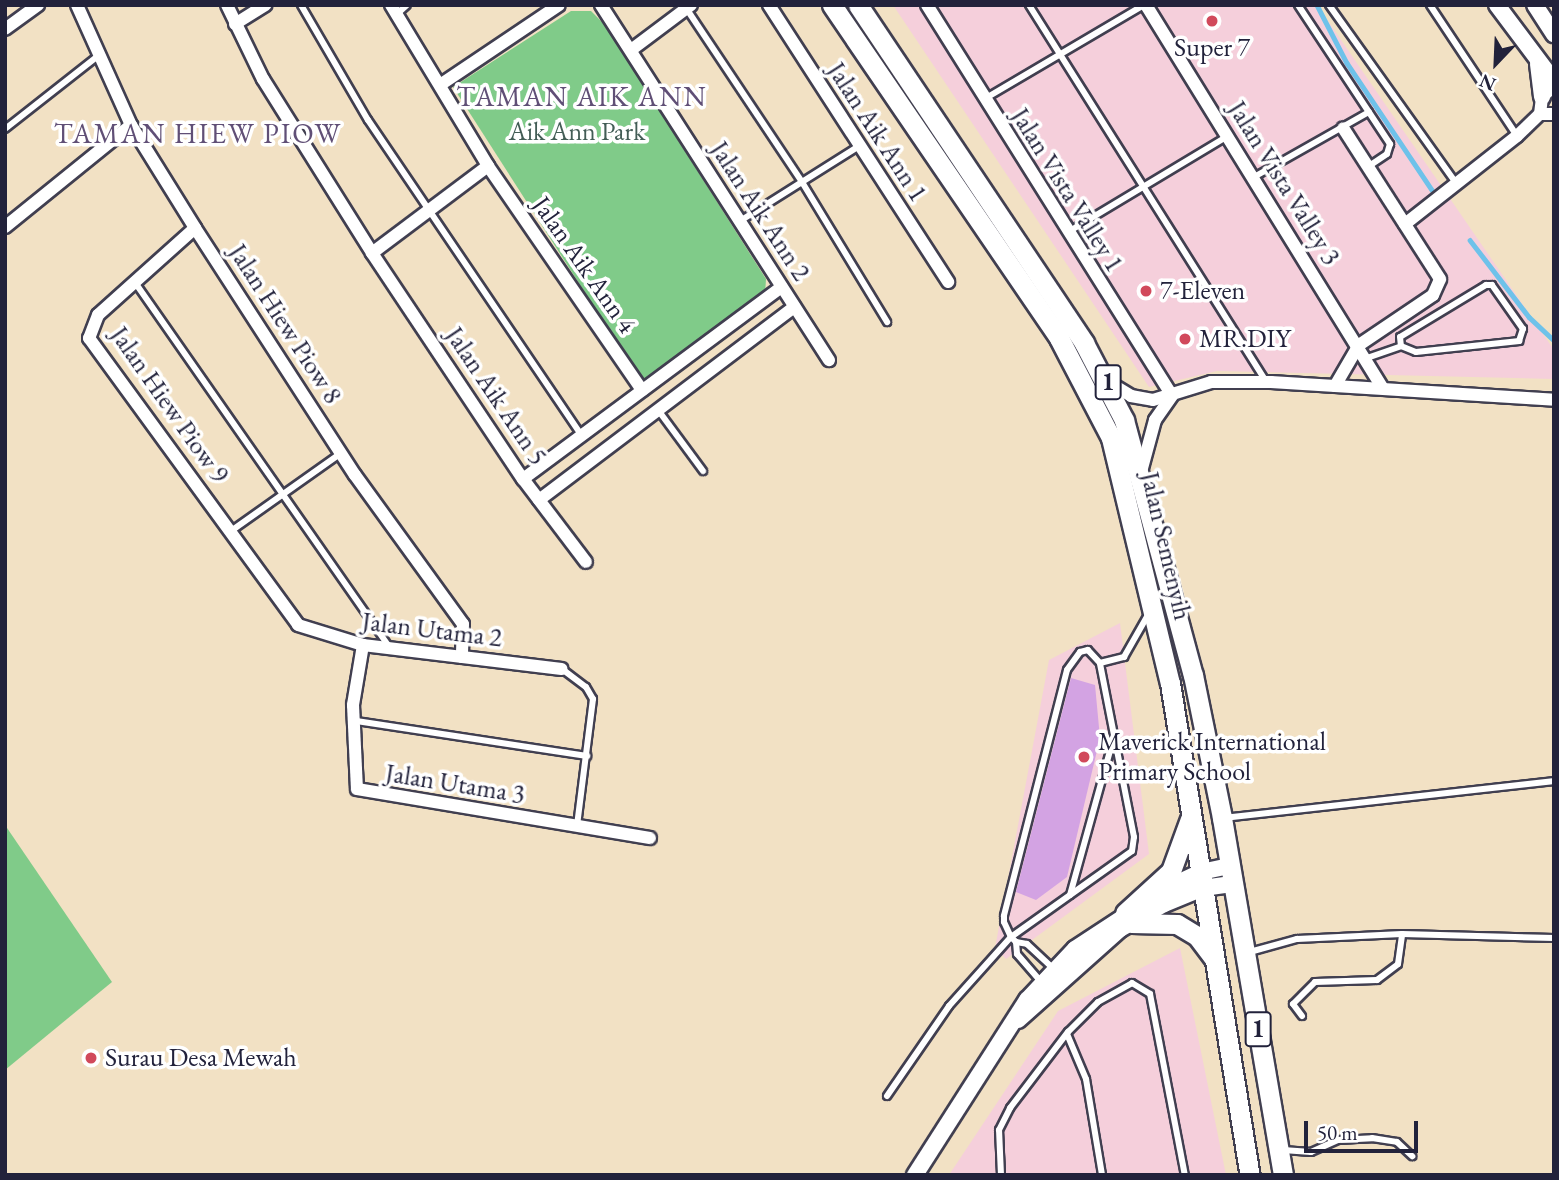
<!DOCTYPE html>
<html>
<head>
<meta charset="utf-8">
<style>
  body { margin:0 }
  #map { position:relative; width:1559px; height:1180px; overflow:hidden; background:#f2e1c4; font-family:"EB Garamond",serif }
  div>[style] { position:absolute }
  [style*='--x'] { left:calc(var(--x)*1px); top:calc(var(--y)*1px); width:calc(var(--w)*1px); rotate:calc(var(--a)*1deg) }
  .built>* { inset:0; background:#f5cfdb }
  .green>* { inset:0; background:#80cb89 }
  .stream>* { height:4.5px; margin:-2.25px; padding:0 2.25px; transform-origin:2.25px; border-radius:2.25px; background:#6ec2ea }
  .building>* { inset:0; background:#d3a3e3 }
  .roads { filter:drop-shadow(2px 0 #413f50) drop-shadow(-2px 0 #413f50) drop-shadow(0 2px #413f50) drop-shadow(0 -2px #413f50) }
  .service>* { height:6px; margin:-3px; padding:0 3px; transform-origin:3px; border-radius:3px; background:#fff }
  .minor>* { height:12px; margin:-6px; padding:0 6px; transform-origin:6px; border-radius:6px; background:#fff }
  .tertiary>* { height:16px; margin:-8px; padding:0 8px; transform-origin:8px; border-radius:8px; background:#fff }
  .primary>* { height:19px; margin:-9.5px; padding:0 9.5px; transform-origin:9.5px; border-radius:9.5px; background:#fff }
  .dots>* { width:19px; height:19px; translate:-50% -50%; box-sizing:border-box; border:4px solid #fff; border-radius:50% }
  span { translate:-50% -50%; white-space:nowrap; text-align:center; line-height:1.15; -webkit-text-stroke:7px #fff; paint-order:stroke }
  .shield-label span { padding:2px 5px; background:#fff; border:2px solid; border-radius:5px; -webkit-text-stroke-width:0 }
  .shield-label { font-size:24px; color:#22223b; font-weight:700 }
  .poi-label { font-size:26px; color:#22223b }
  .left { translate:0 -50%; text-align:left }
  .park-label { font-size:26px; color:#435d56 }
  .street-label { font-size:26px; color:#22223b }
  .neighbourhood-label { font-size:28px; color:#604f76; letter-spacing:2px }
  .frame { position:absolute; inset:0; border:7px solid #22223b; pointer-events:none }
  .north { position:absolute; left:1461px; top:28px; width:70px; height:70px; -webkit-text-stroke:5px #fff; paint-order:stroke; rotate:203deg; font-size:19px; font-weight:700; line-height:28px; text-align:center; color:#22223b }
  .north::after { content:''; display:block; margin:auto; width:24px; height:32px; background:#22223b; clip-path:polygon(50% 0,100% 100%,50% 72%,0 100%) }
  .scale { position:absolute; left:1304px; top:1121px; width:114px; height:32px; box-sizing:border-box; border:4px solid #22223b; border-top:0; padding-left:9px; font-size:21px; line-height:24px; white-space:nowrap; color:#22223b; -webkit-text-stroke:5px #fff; paint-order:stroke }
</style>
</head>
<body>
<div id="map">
  <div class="built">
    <i style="clip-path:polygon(893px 5px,1317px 5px,1554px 350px,1554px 379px,1217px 371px,1149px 387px)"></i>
    <i style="clip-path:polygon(1120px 623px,1149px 854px,1006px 959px,995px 948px,1049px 660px)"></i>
    <i style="clip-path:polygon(1180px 948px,1226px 1175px,949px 1175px,1058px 1011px)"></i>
  </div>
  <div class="green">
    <i style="clip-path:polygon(571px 11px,591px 11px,605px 25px,766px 279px,765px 294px,643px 383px,453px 87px)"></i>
    <i style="clip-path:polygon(5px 825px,112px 982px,5px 1070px)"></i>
  </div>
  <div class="stream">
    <i style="--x:1317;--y:5;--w:65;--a:62.7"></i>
    <i style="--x:1347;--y:63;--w:153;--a:56.2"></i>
    <i style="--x:1470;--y:240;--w:97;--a:52.5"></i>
    <i style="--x:1529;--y:317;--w:34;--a:43"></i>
  </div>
  <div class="building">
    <i style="clip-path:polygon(1071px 678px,1095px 685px,1100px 738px,1067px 877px,1036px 900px,1016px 892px)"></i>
  </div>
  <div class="roads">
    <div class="service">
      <i style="--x:301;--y:5;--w:133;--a:59.8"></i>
      <i style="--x:368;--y:120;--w:380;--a:55.9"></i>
      <i style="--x:1029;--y:5;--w:445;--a:57.8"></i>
      <i style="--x:1298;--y:5;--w:167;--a:56.5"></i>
      <i style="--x:1390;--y:144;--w:10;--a:107"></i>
      <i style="--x:1387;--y:154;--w:23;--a:146"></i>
      <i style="--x:1329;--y:5;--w:219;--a:54.5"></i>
      <i style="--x:1430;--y:5;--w:157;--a:56.4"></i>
      <i style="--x:686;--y:8;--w:209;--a:56.3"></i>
      <i style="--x:802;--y:182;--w:164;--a:58.7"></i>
      <i style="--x:397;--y:14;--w:13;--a:-42"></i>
      <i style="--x:986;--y:98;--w:183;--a:-30.5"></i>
      <i style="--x:5;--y:129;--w:120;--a:-38.2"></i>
      <i style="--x:1254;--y:177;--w:132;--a:-29.5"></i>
      <i style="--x:740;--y:221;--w:141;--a:-32.2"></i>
      <i style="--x:1068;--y:232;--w:184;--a:-31"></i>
      <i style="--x:134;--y:281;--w:447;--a:55.1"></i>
      <i style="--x:1367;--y:358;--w:36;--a:-19"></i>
      <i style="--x:1401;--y:346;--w:16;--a:22"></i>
      <i style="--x:1416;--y:352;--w:104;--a:-6.1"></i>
      <i style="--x:1519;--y:341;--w:13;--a:-72"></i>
      <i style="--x:1523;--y:329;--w:54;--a:-125.2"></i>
      <i style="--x:1492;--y:285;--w:6;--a:180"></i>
      <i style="--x:1486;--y:285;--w:100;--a:148.8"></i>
      <i style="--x:1400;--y:337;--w:9;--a:84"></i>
      <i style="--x:658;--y:410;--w:76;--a:53.6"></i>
      <i style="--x:231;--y:531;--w:135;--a:-35.3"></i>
      <i style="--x:1100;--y:663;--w:25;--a:-14"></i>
      <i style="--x:1124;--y:657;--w:51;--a:-60.4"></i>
      <i style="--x:562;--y:669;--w:30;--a:37"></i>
      <i style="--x:586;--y:687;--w:14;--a:60"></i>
      <i style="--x:593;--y:699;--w:128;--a:97.2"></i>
      <i style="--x:356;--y:721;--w:234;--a:8.6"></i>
      <i style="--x:1224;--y:818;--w:332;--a:-6.4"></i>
      <i style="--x:1070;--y:895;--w:157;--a:-74.5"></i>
      <i style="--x:1016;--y:942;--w:11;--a:10"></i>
      <i style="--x:1027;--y:944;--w:35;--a:43"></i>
      <i style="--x:1246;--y:953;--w:53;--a:-15.4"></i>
      <i style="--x:1297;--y:939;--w:105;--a:-2.7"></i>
      <i style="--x:1402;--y:934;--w:152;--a:1.5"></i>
      <i style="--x:1302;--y:1016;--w:15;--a:-127"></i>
      <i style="--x:1293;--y:1004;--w:31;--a:-45"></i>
      <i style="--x:1315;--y:982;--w:62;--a:-1.8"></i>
      <i style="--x:1377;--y:980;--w:26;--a:-37"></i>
      <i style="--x:1398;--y:964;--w:30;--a:-82"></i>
      <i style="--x:1067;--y:1034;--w:49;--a:67.1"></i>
      <i style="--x:1086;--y:1079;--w:97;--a:80.5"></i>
      <i style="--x:887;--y:1096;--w:109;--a:-55.4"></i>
      <i style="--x:949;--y:1006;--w:93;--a:-48.1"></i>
      <i style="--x:1011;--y:937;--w:148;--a:-35.4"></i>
      <i style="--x:1132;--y:851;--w:14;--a:-82"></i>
      <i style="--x:1134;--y:837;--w:177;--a:-101.1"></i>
      <i style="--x:1100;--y:663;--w:18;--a:-133"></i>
      <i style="--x:1088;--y:650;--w:8;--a:166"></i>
      <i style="--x:1080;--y:652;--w:22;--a:126"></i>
      <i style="--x:1067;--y:670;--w:254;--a:104.4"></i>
      <i style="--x:1004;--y:916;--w:6;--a:90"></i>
      <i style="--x:1004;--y:922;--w:17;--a:65"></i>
      <i style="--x:1011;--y:937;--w:7;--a:45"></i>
      <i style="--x:1016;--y:942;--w:12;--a:85"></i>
      <i style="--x:1017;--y:954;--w:38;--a:49"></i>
      <i style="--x:1283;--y:1150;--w:28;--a:4"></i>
      <i style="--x:1311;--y:1152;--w:30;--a:-24"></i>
      <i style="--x:1338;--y:1140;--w:34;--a:-3"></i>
      <i style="--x:1372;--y:1138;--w:25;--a:9"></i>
      <i style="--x:1397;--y:1142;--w:21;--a:43"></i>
      <i style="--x:1001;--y:1175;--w:45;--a:-92.5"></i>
      <i style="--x:999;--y:1130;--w:25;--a:-63"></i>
      <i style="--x:1010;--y:1108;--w:96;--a:-52.7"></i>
      <i style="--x:1068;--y:1032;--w:42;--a:-45"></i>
      <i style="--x:1098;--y:1002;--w:39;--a:-29"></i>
      <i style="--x:1132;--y:983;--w:21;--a:31"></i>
      <i style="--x:1150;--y:994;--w:184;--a:79.1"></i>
    </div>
    <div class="minor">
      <i style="--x:77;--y:5;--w:132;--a:65.8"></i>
      <i style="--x:131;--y:125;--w:121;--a:58.1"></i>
      <i style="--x:195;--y:228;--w:294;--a:57.1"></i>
      <i style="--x:355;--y:475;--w:184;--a:54.1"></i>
      <i style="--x:463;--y:624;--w:33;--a:92"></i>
      <i style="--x:227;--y:5;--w:82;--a:64.1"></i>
      <i style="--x:263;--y:79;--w:205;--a:57.9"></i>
      <i style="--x:372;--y:253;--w:272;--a:56.3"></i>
      <i style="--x:523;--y:479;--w:104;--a:52.8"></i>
      <i style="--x:391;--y:5;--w:188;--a:58.9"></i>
      <i style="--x:488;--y:166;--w:272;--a:55.5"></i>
      <i style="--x:601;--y:5;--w:422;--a:57.3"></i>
      <i style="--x:769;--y:5;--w:330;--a:57.1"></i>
      <i style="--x:927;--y:5;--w:461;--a:57.9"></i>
      <i style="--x:1146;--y:5;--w:449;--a:58.3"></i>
      <i style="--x:235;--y:24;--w:36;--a:-32"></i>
      <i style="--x:5;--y:29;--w:41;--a:-36"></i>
      <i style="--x:631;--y:50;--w:75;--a:-36.9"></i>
      <i style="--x:440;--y:85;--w:143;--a:-33.9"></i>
      <i style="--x:1540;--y:114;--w:14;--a:0"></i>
      <i style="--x:1405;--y:224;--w:142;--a:-38.2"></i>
      <i style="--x:1517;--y:136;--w:32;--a:-44"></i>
      <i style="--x:1540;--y:114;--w:17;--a:-83"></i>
      <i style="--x:1542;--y:97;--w:16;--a:-43"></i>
      <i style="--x:5;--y:227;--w:162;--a:-39"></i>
      <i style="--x:195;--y:228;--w:130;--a:138.1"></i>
      <i style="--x:98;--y:315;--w:25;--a:111"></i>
      <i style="--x:89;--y:338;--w:355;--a:53.9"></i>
      <i style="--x:298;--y:625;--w:68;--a:17.1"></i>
      <i style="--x:363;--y:645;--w:200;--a:6.9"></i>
      <i style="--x:372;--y:253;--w:145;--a:-36.9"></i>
      <i style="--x:1108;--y:382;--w:27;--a:31"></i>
      <i style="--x:1131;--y:396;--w:22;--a:10"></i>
      <i style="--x:1153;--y:400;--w:61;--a:-17.2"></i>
      <i style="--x:1211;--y:382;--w:60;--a:0"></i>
      <i style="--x:1271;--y:382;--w:284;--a:3.6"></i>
      <i style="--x:1335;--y:386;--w:48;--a:-59.7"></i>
      <i style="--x:1359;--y:345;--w:89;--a:-34"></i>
      <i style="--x:1433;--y:295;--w:17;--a:-66"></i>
      <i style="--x:1440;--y:279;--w:179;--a:-122.7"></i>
      <i style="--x:1141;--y:472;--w:54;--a:-74.9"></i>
      <i style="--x:1155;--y:420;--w:29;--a:-55"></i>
      <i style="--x:523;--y:479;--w:322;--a:-36.6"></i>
      <i style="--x:539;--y:500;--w:320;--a:-37.1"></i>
      <i style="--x:363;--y:645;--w:61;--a:99.5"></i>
      <i style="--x:353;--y:705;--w:84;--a:87.3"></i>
      <i style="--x:357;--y:789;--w:297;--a:9.5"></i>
    </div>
    <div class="tertiary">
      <i style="--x:1497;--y:5;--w:95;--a:53.1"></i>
      <i style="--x:1535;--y:5;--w:35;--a:57"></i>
      <i style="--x:1538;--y:64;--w:33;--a:83"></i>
      <i style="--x:1018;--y:1020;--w:137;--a:-41.7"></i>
      <i style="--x:1120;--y:929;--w:51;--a:-29.6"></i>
      <i style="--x:1164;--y:904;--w:42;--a:-22.3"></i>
      <i style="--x:1203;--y:888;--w:29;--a:-8"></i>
      <i style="--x:915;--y:1175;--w:208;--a:-57.4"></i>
      <i style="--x:1027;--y:1000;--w:70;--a:-46.7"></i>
      <i style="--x:1075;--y:949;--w:115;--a:-33.3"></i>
      <i style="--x:1171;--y:886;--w:33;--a:-25"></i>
      <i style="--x:1201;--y:872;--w:30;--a:-12"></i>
    </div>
    <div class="primary">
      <i style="--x:832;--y:5;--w:403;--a:55.7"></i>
      <i style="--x:1059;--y:338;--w:113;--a:62.5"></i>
      <i style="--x:1111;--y:438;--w:252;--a:76.5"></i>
      <i style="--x:1170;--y:683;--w:498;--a:80.8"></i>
      <i style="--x:858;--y:5;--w:407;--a:56.2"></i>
      <i style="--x:1084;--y:343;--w:87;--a:62.5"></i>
      <i style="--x:1124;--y:420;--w:264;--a:74.9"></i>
      <i style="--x:1193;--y:675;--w:146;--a:78.5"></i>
      <i style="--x:1222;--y:818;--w:362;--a:80.3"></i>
      <i style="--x:1125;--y:913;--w:62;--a:-42.4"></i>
      <i style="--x:1171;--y:871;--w:55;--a:-69.9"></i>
      <i style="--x:1131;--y:923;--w:46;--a:1.2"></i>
      <i style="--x:1177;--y:924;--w:23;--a:31"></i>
      <i style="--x:1197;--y:936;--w:26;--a:53"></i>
    </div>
  </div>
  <div class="dots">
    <i style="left:1212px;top:21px;background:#d1495b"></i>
    <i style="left:1146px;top:291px;background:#d1495b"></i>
    <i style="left:1185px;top:339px;background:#d1495b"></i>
    <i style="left:1084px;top:757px;background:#d1495b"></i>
    <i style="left:91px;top:1058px;background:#d1495b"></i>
  </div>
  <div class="shield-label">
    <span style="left:1108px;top:382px">1</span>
    <span style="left:1258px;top:1029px">1</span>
  </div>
  <div class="poi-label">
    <span style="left:1212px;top:48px">Super 7</span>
    <span class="left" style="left:1160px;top:291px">7-Eleven</span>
    <span class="left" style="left:1199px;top:339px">MR.DIY</span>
    <span class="left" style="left:1098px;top:757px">Maverick International<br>Primary School</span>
    <span class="left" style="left:105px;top:1058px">Surau Desa Mewah</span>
  </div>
  <div class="park-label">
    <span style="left:577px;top:132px">Aik Ann Park</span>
  </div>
  <div class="street-label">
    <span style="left:877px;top:132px;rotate:57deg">Jalan Aik Ann 1</span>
    <span style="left:1284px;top:183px;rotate:58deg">Jalan Vista Valley 3</span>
    <span style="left:1067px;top:190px;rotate:58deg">Jalan Vista Valley 1</span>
    <span style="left:760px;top:211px;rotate:57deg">Jalan Aik Ann 2</span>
    <span style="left:584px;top:265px;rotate:55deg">Jalan Aik Ann 4</span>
    <span style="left:285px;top:324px;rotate:57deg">Jalan Hiew Piow 8</span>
    <span style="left:496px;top:396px;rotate:56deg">Jalan Aik Ann 5</span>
    <span style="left:169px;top:405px;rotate:55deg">Jalan Hiew Piow 9</span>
    <span style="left:1166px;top:546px;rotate:77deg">Jalan Semenyih</span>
    <span style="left:432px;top:630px;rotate:7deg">Jalan Utama 2</span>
    <span style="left:455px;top:784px;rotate:9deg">Jalan Utama 3</span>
  </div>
  <div class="neighbourhood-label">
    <span style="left:582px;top:96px">TAMAN AIK ANN</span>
    <span style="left:198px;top:133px">TAMAN HIEW PIOW</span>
  </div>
  <div class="frame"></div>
  <div class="north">N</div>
  <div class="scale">50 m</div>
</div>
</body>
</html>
